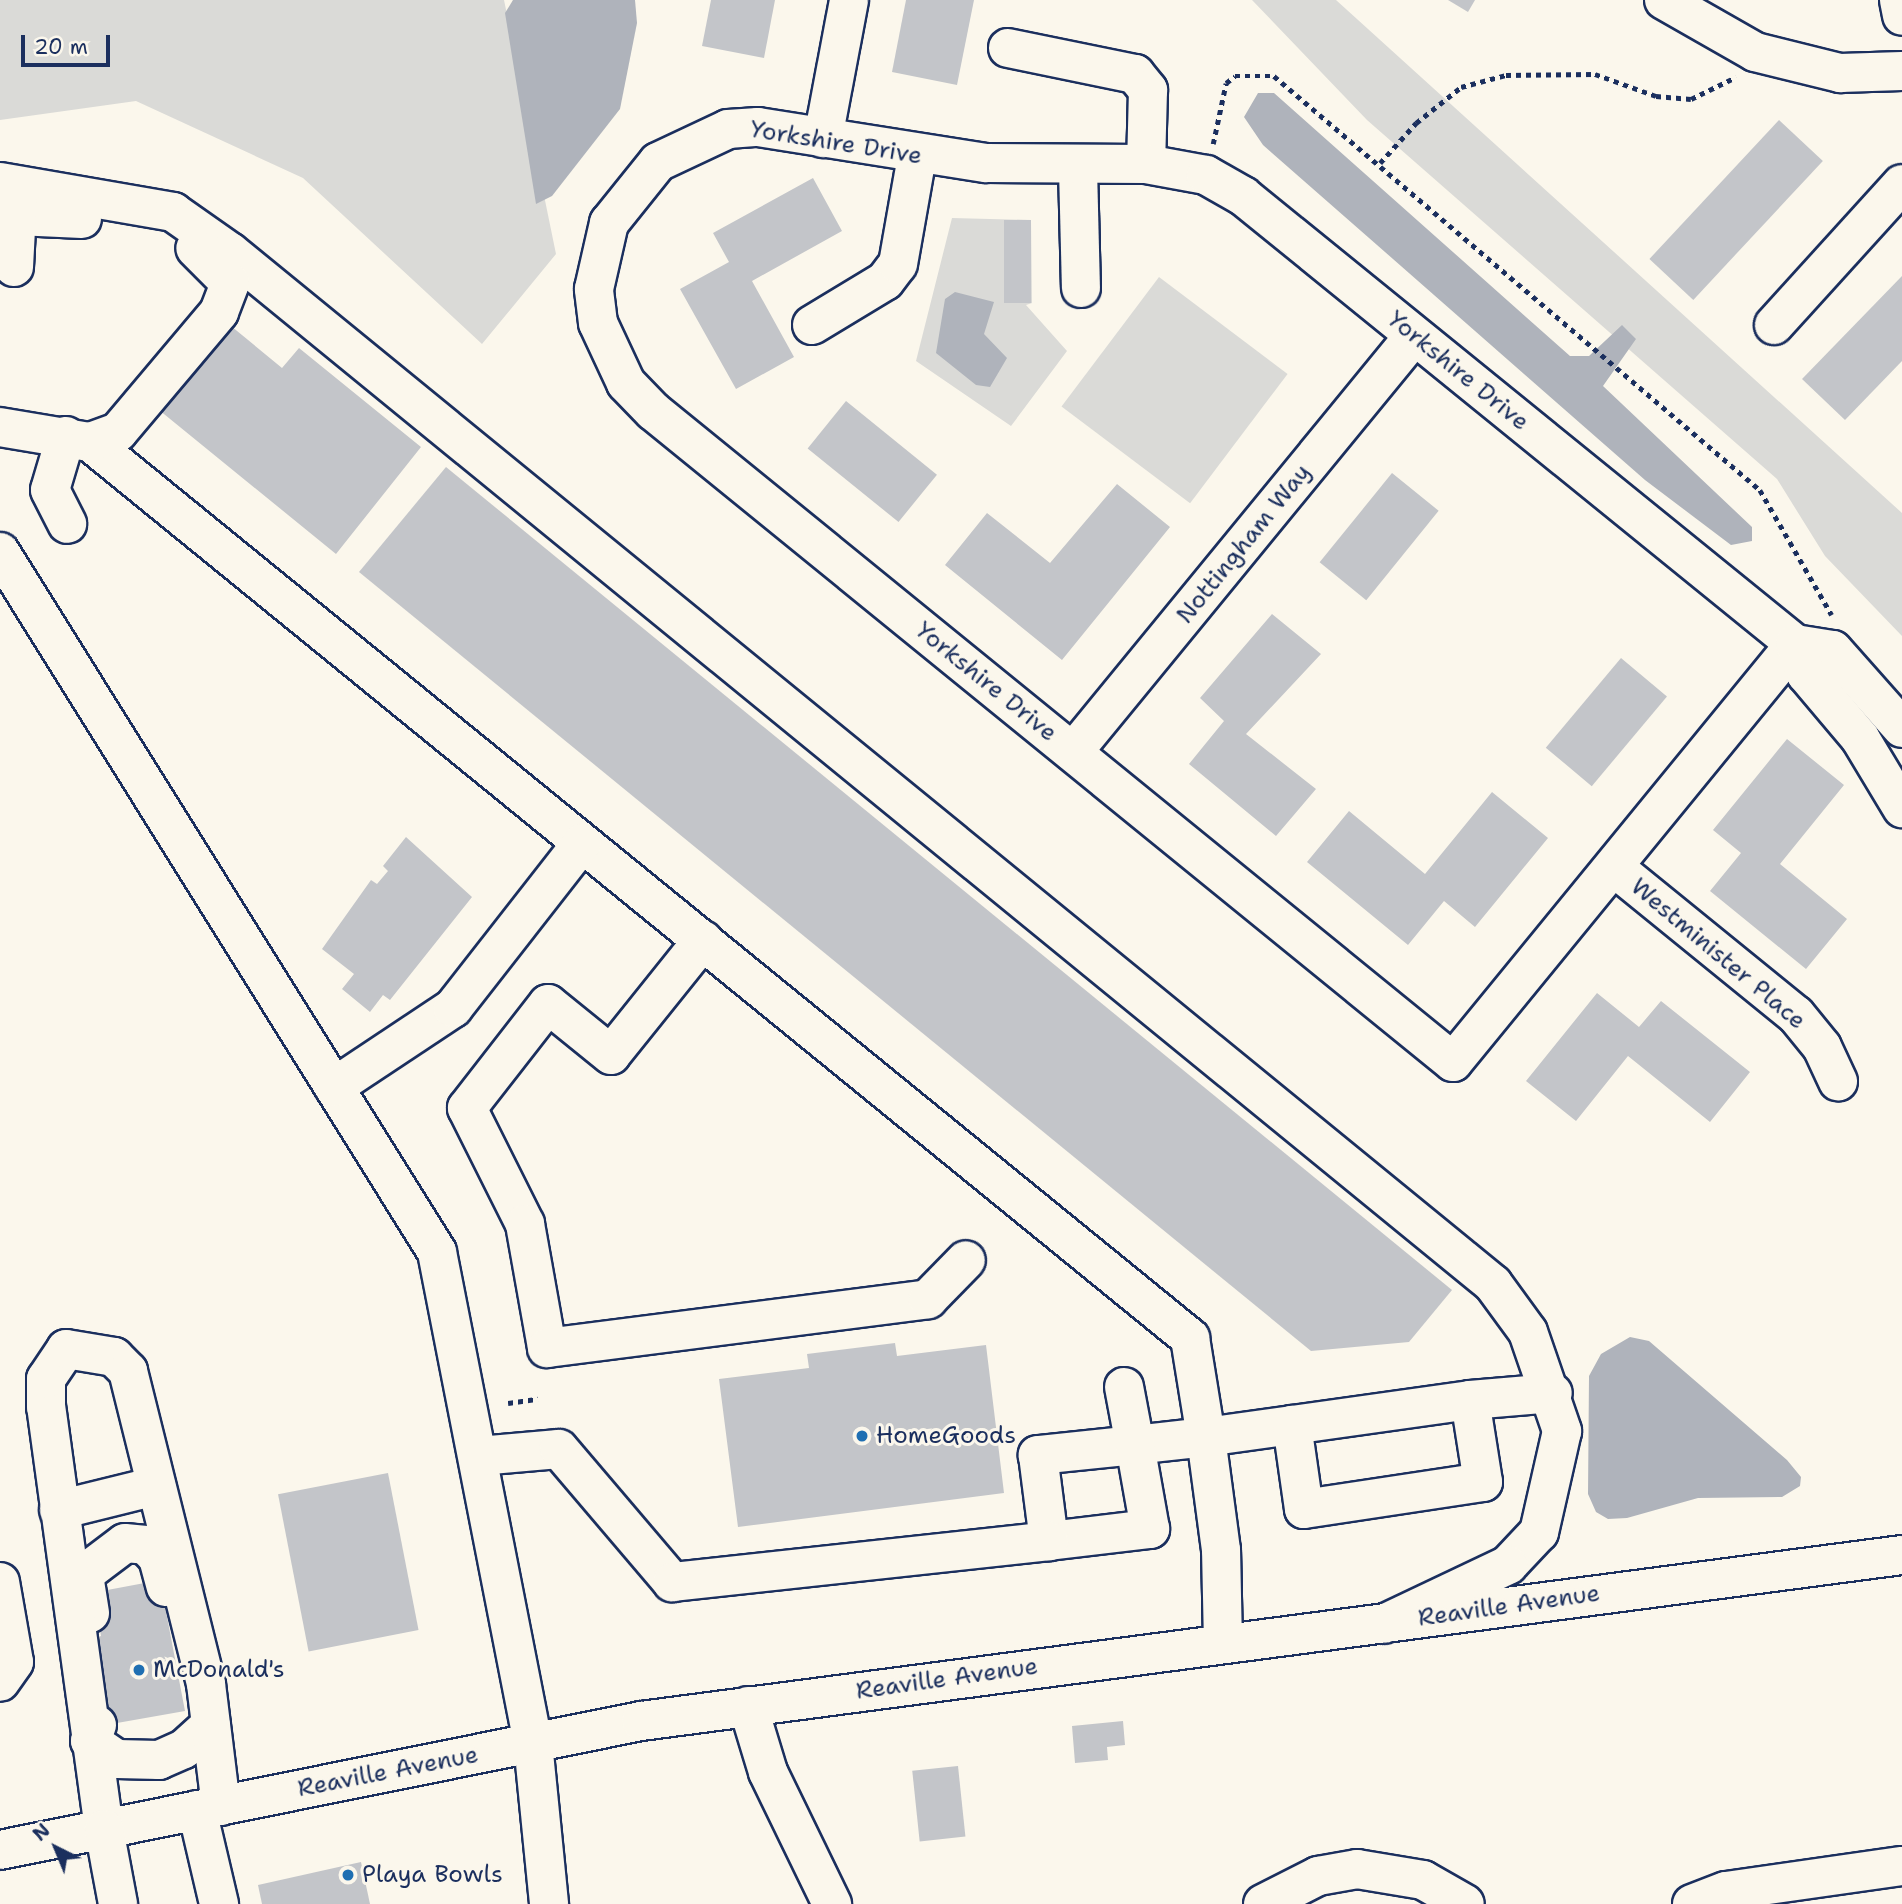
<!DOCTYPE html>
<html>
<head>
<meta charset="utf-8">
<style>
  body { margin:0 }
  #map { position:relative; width:1902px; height:1904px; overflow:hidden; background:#fbf7ec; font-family:"Shantell Sans",sans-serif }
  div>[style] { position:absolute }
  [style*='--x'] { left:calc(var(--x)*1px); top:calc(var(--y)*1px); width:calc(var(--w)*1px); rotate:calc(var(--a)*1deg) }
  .green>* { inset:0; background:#dadad7; transform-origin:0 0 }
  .water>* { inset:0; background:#afb3bb }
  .building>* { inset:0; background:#c3c5c9; transform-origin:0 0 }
  .path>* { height:4.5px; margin-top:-2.25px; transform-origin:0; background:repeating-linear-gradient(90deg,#1b2f5e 0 5px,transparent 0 10px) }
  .roads { filter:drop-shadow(2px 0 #1b2f5e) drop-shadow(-2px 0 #1b2f5e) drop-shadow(0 2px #1b2f5e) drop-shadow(0 -2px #1b2f5e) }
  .minor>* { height:38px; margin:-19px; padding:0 19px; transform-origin:19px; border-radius:19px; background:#fbf7ec }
  .highway>* { height:38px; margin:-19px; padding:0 19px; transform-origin:19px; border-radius:19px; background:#fbf7ec }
  .dots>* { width:19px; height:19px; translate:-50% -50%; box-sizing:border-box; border:4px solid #fbf7ec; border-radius:50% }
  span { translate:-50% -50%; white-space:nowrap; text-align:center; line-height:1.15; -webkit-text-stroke:6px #fbf7ec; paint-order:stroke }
  .street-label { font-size:24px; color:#1b2f5e }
  .poi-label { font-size:24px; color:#1b2f5e }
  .left { translate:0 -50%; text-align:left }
  .north { position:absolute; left:21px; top:1813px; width:70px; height:70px; -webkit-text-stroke:5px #fbf7ec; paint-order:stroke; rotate:317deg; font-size:19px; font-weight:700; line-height:28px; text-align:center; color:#1b2f5e }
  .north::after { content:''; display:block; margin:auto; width:24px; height:32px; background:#1b2f5e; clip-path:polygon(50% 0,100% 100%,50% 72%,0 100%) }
  .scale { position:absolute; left:21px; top:35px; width:89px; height:32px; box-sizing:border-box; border:4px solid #1b2f5e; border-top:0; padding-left:9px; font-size:21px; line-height:24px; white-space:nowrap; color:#1b2f5e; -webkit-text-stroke:5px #fbf7ec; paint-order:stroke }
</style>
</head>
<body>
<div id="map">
  <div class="green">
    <i style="clip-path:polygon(0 0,504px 0,556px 254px,482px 344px,303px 178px,136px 101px,0 120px)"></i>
    <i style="clip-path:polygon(1252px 0,1336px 0,1902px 513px,1902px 636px,1825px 556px,1777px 479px,1367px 120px)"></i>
    <i style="clip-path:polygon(952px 218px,1031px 220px,1032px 303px,1026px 305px,1067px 351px,1011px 426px,916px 361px)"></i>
    <i style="left:1159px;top:277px;width:161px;height:162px;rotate:37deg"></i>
  </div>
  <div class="water">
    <i style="clip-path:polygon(513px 0,635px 0,637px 23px,620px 109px,552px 196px,536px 204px,505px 13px)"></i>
    <i style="clip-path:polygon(1258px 93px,1274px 93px,1570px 356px,1589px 356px,1622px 325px,1636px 339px,1603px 386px,1752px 527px,1752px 541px,1731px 545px,1645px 480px,1263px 145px,1244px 117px)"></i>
    <i style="clip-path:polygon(955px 292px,994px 302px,984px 334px,1007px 358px,990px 387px,976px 385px,936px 353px,945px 299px)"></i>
    <i style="clip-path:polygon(1630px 1337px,1649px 1341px,1787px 1460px,1801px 1477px,1800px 1486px,1782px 1497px,1698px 1498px,1627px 1518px,1608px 1519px,1596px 1512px,1588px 1494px,1589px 1376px,1601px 1354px)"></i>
  </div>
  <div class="building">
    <i style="clip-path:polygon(711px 0,775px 0,764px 58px,702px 46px)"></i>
    <i style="clip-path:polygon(906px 0,974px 0,957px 85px,892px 72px)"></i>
    <i style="clip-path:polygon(1448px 0,1475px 0,1468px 12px)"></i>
    <i style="left:1779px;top:120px;width:60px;height:190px;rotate:43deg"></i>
    <i style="clip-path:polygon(813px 178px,842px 231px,752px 281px,794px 357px,736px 389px,680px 289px,729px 262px,713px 233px)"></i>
    <i style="left:1004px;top:220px;width:27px;height:83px"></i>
    <i style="clip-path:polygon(1902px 276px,1902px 361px,1845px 420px,1802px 379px)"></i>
    <i style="clip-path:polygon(220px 317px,282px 368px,299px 348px,421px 447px,336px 554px,148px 401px)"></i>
    <i style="left:846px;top:401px;width:117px;height:61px;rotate:39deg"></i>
    <i style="clip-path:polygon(446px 467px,1452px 1290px,1409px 1342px,1311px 1351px,359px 572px)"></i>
    <i style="left:1392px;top:473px;width:60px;height:115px;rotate:39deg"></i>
    <i style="clip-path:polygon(1117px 484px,1170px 527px,1062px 660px,945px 565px,987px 513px,1050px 563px)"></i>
    <i style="clip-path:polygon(1272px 614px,1321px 654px,1246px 734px,1316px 789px,1276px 836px,1189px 764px,1224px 721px,1200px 698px)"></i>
    <i style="left:1621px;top:658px;width:60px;height:117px;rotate:40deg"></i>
    <i style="clip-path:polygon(1787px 739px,1844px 785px,1780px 864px,1847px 919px,1806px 969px,1710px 891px,1741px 853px,1713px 830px)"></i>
    <i style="clip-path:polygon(1492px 792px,1548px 838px,1475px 927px,1444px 901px,1408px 945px,1307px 862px,1349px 811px,1425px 874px)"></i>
    <i style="clip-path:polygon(406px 837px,472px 897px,390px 1000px,383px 995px,370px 1012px,342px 989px,354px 974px,322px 949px,371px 880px,377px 884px,388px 871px,383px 866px)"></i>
    <i style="clip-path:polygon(1597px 993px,1639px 1027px,1661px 1001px,1750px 1072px,1710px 1122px,1628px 1056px,1576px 1121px,1526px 1081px)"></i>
    <i style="clip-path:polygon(895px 1343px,897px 1356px,986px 1345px,1004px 1493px,738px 1527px,719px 1379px,809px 1368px,807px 1354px)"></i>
    <i style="left:388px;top:1473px;width:160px;height:112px;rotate:79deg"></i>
    <i style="clip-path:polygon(150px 1582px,163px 1596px,185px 1711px,117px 1723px,110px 1717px,95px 1638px,101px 1636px,96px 1609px,102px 1591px)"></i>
    <i style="clip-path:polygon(1123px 1721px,1125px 1745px,1107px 1747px,1108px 1760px,1075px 1763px,1072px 1726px)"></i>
    <i style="left:958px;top:1766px;width:71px;height:46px;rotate:84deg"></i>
    <i style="clip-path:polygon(361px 1862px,370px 1904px,262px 1904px,258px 1885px)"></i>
  </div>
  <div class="path">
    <i style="--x:1213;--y:144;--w:62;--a:-78"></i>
    <i style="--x:1226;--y:83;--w:11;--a:-38"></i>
    <i style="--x:1235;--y:76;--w:39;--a:0"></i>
    <i style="--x:1274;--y:76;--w:638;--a:40.43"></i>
    <i style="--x:1760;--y:490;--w:144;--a:60.1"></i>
    <i style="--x:1380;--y:163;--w:54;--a:-48"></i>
    <i style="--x:1416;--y:123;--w:58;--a:-38.7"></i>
    <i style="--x:1461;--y:87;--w:47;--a:-14.9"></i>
    <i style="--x:1506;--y:75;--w:89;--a:-0.6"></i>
    <i style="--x:1595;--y:74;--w:65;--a:19.8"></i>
    <i style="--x:1656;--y:96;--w:35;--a:5"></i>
    <i style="--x:1691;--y:99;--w:50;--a:-26.1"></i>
    <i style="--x:508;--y:1403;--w:30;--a:-8"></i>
  </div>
  <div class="roads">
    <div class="minor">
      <i style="--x:1664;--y:0;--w:105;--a:29.7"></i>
      <i style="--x:1755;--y:52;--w:88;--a:13.9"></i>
      <i style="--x:1840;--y:73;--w:62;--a:-1.8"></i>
      <i style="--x:1899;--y:0;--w:16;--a:79"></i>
      <i style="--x:1008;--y:48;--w:130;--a:11.6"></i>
      <i style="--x:1135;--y:74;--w:21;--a:51"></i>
      <i style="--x:1148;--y:90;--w:74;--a:91.5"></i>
      <i style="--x:823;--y:138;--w:140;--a:-79.3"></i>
      <i style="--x:1078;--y:168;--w:120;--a:88.6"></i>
      <i style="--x:0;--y:182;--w:176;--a:9.8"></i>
      <i style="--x:173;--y:212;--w:70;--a:35.1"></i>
      <i style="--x:230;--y:252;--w:1631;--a:39.25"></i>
      <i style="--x:1493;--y:1284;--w:59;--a:53.9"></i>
      <i style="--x:1528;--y:1332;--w:105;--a:71"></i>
      <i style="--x:1562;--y:1431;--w:104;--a:102.8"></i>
      <i style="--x:1539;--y:1532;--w:45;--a:133.2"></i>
      <i style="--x:1508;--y:1565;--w:137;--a:154.6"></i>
      <i style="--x:17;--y:216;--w:65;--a:2.6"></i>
      <i style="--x:14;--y:267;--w:76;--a:-87"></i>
      <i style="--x:812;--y:325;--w:85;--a:-31.1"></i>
      <i style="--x:885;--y:281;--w:21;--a:-53"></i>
      <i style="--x:898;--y:264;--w:110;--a:-80"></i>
      <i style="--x:1774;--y:325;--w:190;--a:-47.8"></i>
      <i style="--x:0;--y:427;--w:91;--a:9.5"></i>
      <i style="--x:90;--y:442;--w:1419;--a:39.16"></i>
      <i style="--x:1190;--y:1338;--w:100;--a:80.8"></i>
      <i style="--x:1206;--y:1437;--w:71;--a:173.6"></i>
      <i style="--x:1135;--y:1445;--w:98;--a:174.1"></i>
      <i style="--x:1038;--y:1455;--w:87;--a:82.7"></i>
      <i style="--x:1049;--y:1541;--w:102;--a:-6.8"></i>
      <i style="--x:1150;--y:1529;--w:85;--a:-100.1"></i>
      <i style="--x:1135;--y:1445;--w:59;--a:-100.7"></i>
      <i style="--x:66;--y:436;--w:56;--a:106.5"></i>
      <i style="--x:50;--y:490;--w:38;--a:63"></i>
      <i style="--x:90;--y:442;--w:30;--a:-20"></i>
      <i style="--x:118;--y:432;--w:157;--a:-49.9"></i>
      <i style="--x:219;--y:312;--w:31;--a:-69"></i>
      <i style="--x:230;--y:283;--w:49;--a:-135"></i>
      <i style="--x:0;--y:552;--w:825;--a:58.02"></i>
      <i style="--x:437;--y:1252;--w:500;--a:78.94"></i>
      <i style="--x:533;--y:1743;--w:162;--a:84.3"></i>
      <i style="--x:1795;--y:644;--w:540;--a:129.29"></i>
      <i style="--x:1453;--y:1062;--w:1031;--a:-140.86"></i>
      <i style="--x:653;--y:411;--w:39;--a:-134"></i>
      <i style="--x:626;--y:383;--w:66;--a:-115"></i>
      <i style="--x:598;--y:323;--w:34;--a:-97"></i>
      <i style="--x:594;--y:289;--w:68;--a:-77.2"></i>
      <i style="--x:609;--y:223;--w:78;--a:-51.2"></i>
      <i style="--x:658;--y:162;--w:77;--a:-25.2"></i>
      <i style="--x:728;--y:129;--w:30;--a:-4"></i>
      <i style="--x:758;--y:127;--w:231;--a:9"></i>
      <i style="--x:986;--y:163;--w:160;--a:0.4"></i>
      <i style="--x:1146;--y:164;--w:61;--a:10.4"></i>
      <i style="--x:1206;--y:175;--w:43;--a:29.6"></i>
      <i style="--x:1243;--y:196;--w:711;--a:39.06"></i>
      <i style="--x:1795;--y:644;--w:38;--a:9"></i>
      <i style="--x:1833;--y:650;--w:104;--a:48.5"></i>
      <i style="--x:1795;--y:644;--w:32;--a:70"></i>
      <i style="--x:1806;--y:674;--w:84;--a:49.8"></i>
      <i style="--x:1860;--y:738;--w:82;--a:59"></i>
      <i style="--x:1073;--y:752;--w:538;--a:-50.66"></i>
      <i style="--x:1615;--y:868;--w:233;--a:39.1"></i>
      <i style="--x:1796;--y:1015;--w:41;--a:50.9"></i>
      <i style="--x:1822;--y:1047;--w:38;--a:65"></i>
      <i style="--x:703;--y:940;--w:147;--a:128.7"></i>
      <i style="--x:611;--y:1055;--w:81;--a:-141"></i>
      <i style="--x:548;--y:1004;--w:132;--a:127.9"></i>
      <i style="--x:467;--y:1108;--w:130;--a:63.4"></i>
      <i style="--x:525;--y:1224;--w:126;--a:79.9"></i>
      <i style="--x:547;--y:1348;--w:384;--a:-7.3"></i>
      <i style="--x:928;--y:1299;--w:54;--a:-45.7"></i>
      <i style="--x:334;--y:1087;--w:143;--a:-33.6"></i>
      <i style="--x:453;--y:1008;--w:209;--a:-52"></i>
      <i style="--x:1470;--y:1400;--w:83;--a:-4.8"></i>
      <i style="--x:479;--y:1456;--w:80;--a:-5"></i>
      <i style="--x:559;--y:1449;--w:175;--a:49.6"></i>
      <i style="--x:672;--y:1582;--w:379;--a:-6.2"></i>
      <i style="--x:59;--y:1510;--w:100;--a:-13.9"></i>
      <i style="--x:0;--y:1582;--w:81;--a:80.1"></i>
      <i style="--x:14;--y:1662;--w:24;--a:125"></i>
      <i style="--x:90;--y:1613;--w:39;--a:-99"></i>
      <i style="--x:84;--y:1574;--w:51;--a:-37.1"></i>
      <i style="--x:125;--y:1543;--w:21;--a:5"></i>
      <i style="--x:146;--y:1545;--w:18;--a:47"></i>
      <i style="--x:158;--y:1558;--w:30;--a:75"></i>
      <i style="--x:1223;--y:1644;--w:94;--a:-91.2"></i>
      <i style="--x:1221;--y:1550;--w:114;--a:-97.6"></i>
      <i style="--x:1206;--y:1437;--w:87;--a:-7.9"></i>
      <i style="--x:1292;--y:1425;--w:180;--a:-8"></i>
      <i style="--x:1470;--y:1400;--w:83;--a:81"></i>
      <i style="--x:1483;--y:1482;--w:181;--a:171.4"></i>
      <i style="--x:1304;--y:1509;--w:85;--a:-98.1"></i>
      <i style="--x:748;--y:1706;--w:69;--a:73.1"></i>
      <i style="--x:768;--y:1772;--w:147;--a:64.1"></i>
      <i style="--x:97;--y:1725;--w:17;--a:114"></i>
      <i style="--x:90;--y:1741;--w:32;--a:34"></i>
      <i style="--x:117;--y:1759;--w:42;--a:1.4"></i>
      <i style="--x:159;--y:1760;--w:27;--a:-24"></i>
      <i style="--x:184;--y:1749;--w:36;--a:-42"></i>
      <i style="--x:197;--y:1810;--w:97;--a:76.8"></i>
      <i style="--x:104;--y:1829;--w:426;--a:-97.8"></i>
      <i style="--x:46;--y:1407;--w:28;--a:-90"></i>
      <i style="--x:46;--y:1379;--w:36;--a:-56"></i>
      <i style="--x:66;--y:1349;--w:49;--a:9.5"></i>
      <i style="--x:114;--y:1357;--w:20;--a:45"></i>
      <i style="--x:128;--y:1371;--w:323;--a:76"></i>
      <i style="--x:206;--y:1684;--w:123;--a:83"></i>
      <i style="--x:0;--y:1850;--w:654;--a:-11.38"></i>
      <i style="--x:641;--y:1721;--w:1272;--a:-7.5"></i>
      <i style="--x:1263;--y:1904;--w:62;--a:-27"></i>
      <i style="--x:1318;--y:1876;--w:40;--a:-10"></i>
      <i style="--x:1357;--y:1869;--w:67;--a:9.5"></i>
      <i style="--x:1423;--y:1880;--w:48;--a:29.7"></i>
      <i style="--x:1692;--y:1904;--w:36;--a:-21"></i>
      <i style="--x:1726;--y:1891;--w:178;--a:-8.1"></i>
    </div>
    <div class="highway">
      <i style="--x:104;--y:1829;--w:76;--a:79.4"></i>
    </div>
  </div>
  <div class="dots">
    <i style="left:862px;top:1436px;background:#1f6fb2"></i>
    <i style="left:139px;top:1670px;background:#1f6fb2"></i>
    <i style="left:348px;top:1875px;background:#1f6fb2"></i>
  </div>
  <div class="street-label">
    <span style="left:836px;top:143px;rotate:9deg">Yorkshire Drive</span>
    <span style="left:1458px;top:371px;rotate:39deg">Yorkshire Drive</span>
    <span style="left:1244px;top:544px;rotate:-51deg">Nottingham Way</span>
    <span style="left:986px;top:682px;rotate:39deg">Yorkshire Drive</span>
    <span style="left:1718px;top:954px;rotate:40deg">Westminister Place</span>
    <span style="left:1509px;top:1606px;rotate:-8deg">Reaville Avenue</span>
    <span style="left:947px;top:1679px;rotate:-8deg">Reaville Avenue</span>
    <span style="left:388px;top:1772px;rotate:-11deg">Reaville Avenue</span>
  </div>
  <div class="poi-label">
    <span class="left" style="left:876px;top:1436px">HomeGoods</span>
    <span class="left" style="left:153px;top:1670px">McDonald's</span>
    <span class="left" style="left:362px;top:1875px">Playa Bowls</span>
  </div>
  <div class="north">N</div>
  <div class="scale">20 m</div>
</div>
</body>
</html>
